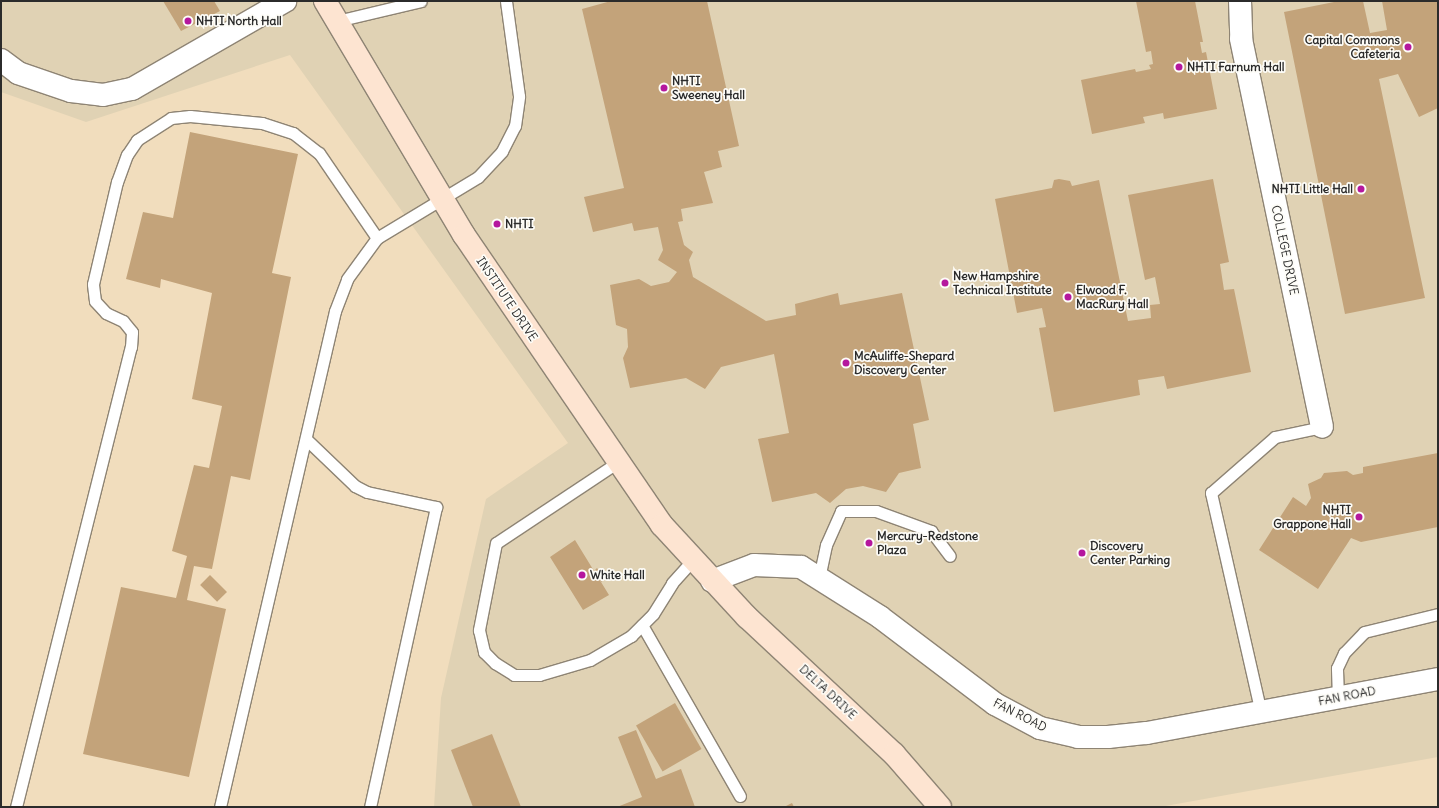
<!DOCTYPE html>
<html>
<head>
<meta charset="utf-8">
<style>
  body { margin:0 }
  #map { position:relative; width:1439px; height:808px; overflow:hidden; background:#f1ddbd; font-family:Delius,sans-serif }
  div>[style] { position:absolute }
  [style*='--x'] { left:calc(var(--x)*1px); top:calc(var(--y)*1px); width:calc(var(--w)*1px); rotate:calc(var(--a)*1deg) }
  .built>* { inset:0; background:#e0d2b4 }
  .building>* { inset:0; background:#c3a37a; transform-origin:0 0 }
  .roads { filter:drop-shadow(1px 0 #8e8474) drop-shadow(-1px 0 #8e8474) drop-shadow(0 1px #8e8474) drop-shadow(0 -1px #8e8474) }
  .lane>* { height:11px; margin:-5.5px; padding:0 5.5px; transform-origin:5.5px; border-radius:5.5px; background:#fff }
  .street>* { height:22px; margin:-11px; padding:0 11px; transform-origin:11px; border-radius:11px; background:#fff }
  .secondary>* { height:22px; margin:-11px; padding:0 11px; transform-origin:11px; border-radius:11px; background:#fde4d1 }
  .dots>* { width:11px; height:11px; translate:-50% -50%; box-sizing:border-box; border:2px solid #fdfcf7; border-radius:50% }
  span { translate:-50% -50%; white-space:nowrap; text-align:center; line-height:1.15; -webkit-text-stroke:3.5px #fdfcf7; paint-order:stroke }
  .poi-label { font-size:12px; color:#2b2b2b; font-weight:700 }
  .left { translate:0 -50%; text-align:left }
  .right { translate:-100% -50%; text-align:right }
  .street-label { font-size:12px; color:#2b2b2b }
  .frame { position:absolute; inset:0; border:2px solid #2b2b2b; pointer-events:none }
</style>
</head>
<body>
<div id="map">
  <div class="built">
    <i style="clip-path:polygon(1px 1px,1438px 1px,1438px 757px,1160px 807px,434px 807px,441px 698px,486px 499px,568px 443px,290px 55px,86px 122px,1px 92px)"></i>
  </div>
  <div class="building">
    <i style="clip-path:polygon(163px 1px,214px 1px,220px 11px,181px 31px)"></i>
    <i style="clip-path:polygon(611px 1px,707px 1px,739px 146px,718px 151px,722px 167px,704px 172px,713px 203px,681px 209px,683px 221px,678px 222px,684px 245px,693px 252px,689px 260px,693px 277px,766px 321px,796px 315px,795px 304px,838px 293px,840px 305px,902px 293px,929px 420px,913px 424px,921px 468px,899px 473px,886px 492px,863px 486px,846px 489px,830px 503px,816px 493px,772px 502px,758px 439px,789px 433px,774px 354px,721px 367px,705px 389px,686px 378px,630px 388px,623px 358px,628px 347px,627px 329px,616px 325px,610px 285px,639px 279px,651px 286px,669px 282px,677px 272px,658px 260px,663px 250px,658px 227px,634px 231px,632px 223px,593px 232px,584px 197px,624px 188px,582px 9px)"></i>
    <i style="clip-path:polygon(1136px 1px,1195px 1px,1203px 42px,1200px 42px,1202px 53px,1206px 52px,1217px 109px,1164px 119px,1163px 113px,1143px 117px,1145px 123px,1092px 134px,1081px 80px,1135px 69px,1136px 72px,1151px 69px,1149px 65px,1153px 64px,1151px 51px,1146px 52px)"></i>
    <i style="clip-path:polygon(1339px 1px,1363px 1px,1370px 33px,1387px 30px,1382px 1px,1438px 1px,1438px 108px,1419px 117px,1398px 74px,1379px 79px,1425px 298px,1345px 314px,1284px 12px)"></i>
    <i style="clip-path:polygon(190px 132px,298px 154px,272px 273px,291px 277px,250px 480px,231px 476px,212px 569px,194px 566px,187px 600px,226px 609px,189px 777px,83px 754px,121px 587px,176px 598px,187px 556px,172px 551px,194px 465px,209px 468px,222px 406px,192px 399px,212px 293px,161px 279px,160px 288px,126px 279px,143px 212px,173px 218px)"></i>
    <i style="clip-path:polygon(1059px 179px,1070px 181px,1072px 186px,1099px 180px,1128px 321px,1151px 318px,1150px 305px,1160px 304px,1155px 277px,1145px 280px,1128px 195px,1213px 179px,1229px 262px,1220px 264px,1224px 290px,1234px 289px,1251px 372px,1167px 389px,1164px 376px,1138px 380px,1140px 395px,1054px 412px,1039px 328px,1046px 327px,1042px 308px,1017px 313px,995px 199px,1052px 188px,1054px 180px)"></i>
    <i style="clip-path:polygon(1438px 453px,1438px 527px,1361px 542px,1351px 538px,1318px 589px,1259px 550px,1293px 497px,1306px 506px,1311px 498px,1308px 484px,1321px 478px,1324px 473px,1347px 471px,1353px 475px,1363px 473px,1363px 467px)"></i>
    <i style="clip-path:polygon(575px 540px,594px 571px,597px 568px,605px 579px,601px 582px,609px 595px,583px 610px,550px 557px)"></i>
    <i style="left:210px;top:575px;width:24px;height:14px;rotate:45deg"></i>
    <i style="left:675px;top:703px;width:53px;height:45px;rotate:60deg"></i>
    <i style="clip-path:polygon(636px 730px,656px 779px,681px 769px,695px 807px,617px 807px,642px 797px,618px 737px)"></i>
    <i style="clip-path:polygon(492px 734px,521px 807px,473px 807px,451px 750px)"></i>
    <i style="clip-path:polygon(792px 803px,794px 807px,784px 807px)"></i>
  </div>
  <div class="roads">
    <div class="lane">
      <i style="--x:337;--y:21;--w:86;--a:-13.4"></i>
      <i style="--x:306;--y:439;--w:68;--a:43.8"></i>
      <i style="--x:355;--y:486;--w:13;--a:27"></i>
      <i style="--x:367;--y:492;--w:71;--a:12.3"></i>
      <i style="--x:436;--y:507;--w:307;--a:102.4"></i>
      <i style="--x:618;--y:462;--w:146;--a:146.4"></i>
      <i style="--x:496;--y:543;--w:89;--a:101.1"></i>
      <i style="--x:479;--y:630;--w:23;--a:77"></i>
      <i style="--x:484;--y:652;--w:16;--a:45"></i>
      <i style="--x:495;--y:663;--w:22;--a:32"></i>
      <i style="--x:514;--y:675;--w:25;--a:0"></i>
      <i style="--x:539;--y:675;--w:53;--a:-16.4"></i>
      <i style="--x:590;--y:660;--w:48;--a:-30.3"></i>
      <i style="--x:631;--y:636;--w:31;--a:-45"></i>
      <i style="--x:653;--y:614;--w:36;--a:-58"></i>
      <i style="--x:672;--y:583;--w:31;--a:-48"></i>
      <i style="--x:819;--y:578;--w:34;--a:-78"></i>
      <i style="--x:826;--y:545;--w:37;--a:-66"></i>
      <i style="--x:841;--y:511;--w:35;--a:0"></i>
      <i style="--x:876;--y:511;--w:59;--a:20"></i>
      <i style="--x:931;--y:531;--w:31;--a:53"></i>
      <i style="--x:642;--y:625;--w:197;--a:60.2"></i>
      <i style="--x:1338;--y:698;--w:30;--a:-92"></i>
      <i style="--x:1337;--y:668;--w:17;--a:-65"></i>
      <i style="--x:1344;--y:653;--w:29;--a:-46"></i>
      <i style="--x:1364;--y:632;--w:76;--a:-13.7"></i>
      <i style="--x:1261;--y:713;--w:226;--a:-102.8"></i>
      <i style="--x:1211;--y:493;--w:85;--a:-41.2"></i>
      <i style="--x:1275;--y:437;--w:48;--a:-12"></i>
      <i style="--x:16;--y:807;--w:474;--a:-76"></i>
      <i style="--x:131;--y:347;--w:15;--a:-86"></i>
      <i style="--x:132;--y:332;--w:14;--a:-129"></i>
      <i style="--x:123;--y:321;--w:19;--a:-155"></i>
      <i style="--x:106;--y:313;--w:16;--a:-133"></i>
      <i style="--x:95;--y:301;--w:17;--a:-97"></i>
      <i style="--x:93;--y:284;--w:105;--a:-76.8"></i>
      <i style="--x:117;--y:182;--w:29;--a:-70"></i>
      <i style="--x:127;--y:155;--w:18;--a:-56"></i>
      <i style="--x:137;--y:140;--w:40;--a:-32.9"></i>
      <i style="--x:171;--y:118;--w:19;--a:-6"></i>
      <i style="--x:190;--y:116;--w:72;--a:5.6"></i>
      <i style="--x:262;--y:123;--w:33;--a:18"></i>
      <i style="--x:293;--y:133;--w:33;--a:38"></i>
      <i style="--x:319;--y:153;--w:103;--a:55.7"></i>
      <i style="--x:220;--y:807;--w:509;--a:-76.95"></i>
      <i style="--x:335;--y:311;--w:34;--a:-69"></i>
      <i style="--x:347;--y:279;--w:51;--a:-53.8"></i>
      <i style="--x:377;--y:238;--w:118;--a:-31.1"></i>
      <i style="--x:478;--y:177;--w:35;--a:-47"></i>
      <i style="--x:502;--y:151;--w:28;--a:-63"></i>
      <i style="--x:515;--y:126;--w:30;--a:-82"></i>
      <i style="--x:519;--y:96;--w:96;--a:-97.8"></i>
    </div>
    <div class="street">
      <i style="--x:1240;--y:1;--w:38;--a:88"></i>
      <i style="--x:1241;--y:39;--w:396;--a:78.2"></i>
      <i style="--x:1;--y:60;--w:21;--a:37"></i>
      <i style="--x:18;--y:73;--w:56;--a:18.8"></i>
      <i style="--x:71;--y:91;--w:32;--a:7"></i>
      <i style="--x:103;--y:95;--w:30;--a:-12"></i>
      <i style="--x:132;--y:89;--w:177;--a:-29.9"></i>
      <i style="--x:712;--y:581;--w:45;--a:-20.9"></i>
      <i style="--x:754;--y:565;--w:47;--a:2.4"></i>
      <i style="--x:801;--y:567;--w:93;--a:32.3"></i>
      <i style="--x:880;--y:617;--w:144;--a:37.1"></i>
      <i style="--x:995;--y:704;--w:51;--a:28.1"></i>
      <i style="--x:1040;--y:728;--w:39;--a:13"></i>
      <i style="--x:1078;--y:737;--w:30;--a:0"></i>
      <i style="--x:1108;--y:737;--w:39;--a:-6"></i>
      <i style="--x:1147;--y:733;--w:296;--a:-10.5"></i>
    </div>
    <div class="secondary">
      <i style="--x:325;--y:1;--w:272;--a:59.3"></i>
      <i style="--x:464;--y:235;--w:351;--a:55.7"></i>
      <i style="--x:662;--y:525;--w:125;--a:47.3"></i>
      <i style="--x:747;--y:617;--w:201;--a:43"></i>
      <i style="--x:894;--y:754;--w:70;--a:49"></i>
    </div>
  </div>
  <div class="dots">
    <i style="left:188px;top:21px;background:#b5179e"></i>
    <i style="left:1408px;top:47px;background:#b5179e"></i>
    <i style="left:1179px;top:67px;background:#b5179e"></i>
    <i style="left:664px;top:88px;background:#b5179e"></i>
    <i style="left:1361px;top:189px;background:#b5179e"></i>
    <i style="left:497px;top:224px;background:#b5179e"></i>
    <i style="left:945px;top:283px;background:#b5179e"></i>
    <i style="left:1068px;top:297px;background:#b5179e"></i>
    <i style="left:846px;top:363px;background:#b5179e"></i>
    <i style="left:1359px;top:517px;background:#b5179e"></i>
    <i style="left:869px;top:543px;background:#b5179e"></i>
    <i style="left:1082px;top:553px;background:#b5179e"></i>
    <i style="left:582px;top:575px;background:#b5179e"></i>
  </div>
  <div class="poi-label">
    <span class="left" style="left:196px;top:21px">NHTI North Hall</span>
    <span class="right" style="left:1400px;top:47px">Capital Commons<br>Cafeteria</span>
    <span class="left" style="left:1187px;top:67px">NHTI Farnum Hall</span>
    <span class="left" style="left:672px;top:88px">NHTI<br>Sweeney Hall</span>
    <span class="right" style="left:1353px;top:189px">NHTI Little Hall</span>
    <span class="left" style="left:505px;top:224px">NHTI</span>
    <span class="left" style="left:953px;top:283px">New Hampshire<br>Technical Institute</span>
    <span class="left" style="left:1076px;top:297px">Elwood F.<br>MacRury Hall</span>
    <span class="left" style="left:854px;top:363px">McAuliffe-Shepard<br>Discovery Center</span>
    <span class="right" style="left:1351px;top:517px">NHTI<br>Grappone Hall</span>
    <span class="left" style="left:877px;top:543px">Mercury-Redstone<br>Plaza</span>
    <span class="left" style="left:1090px;top:553px">Discovery<br>Center Parking</span>
    <span class="left" style="left:590px;top:575px">White Hall</span>
  </div>
  <div class="street-label">
    <span style="left:1285px;top:250px;rotate:78deg">COLLEGE DRIVE</span>
    <span style="left:507px;top:299px;rotate:56deg">INSTITUTE DRIVE</span>
    <span style="left:828px;top:692px;rotate:43deg">DELTA DRIVE</span>
    <span style="left:1347px;top:696px;rotate:-11deg">FAN ROAD</span>
    <span style="left:1020px;top:715px;rotate:27deg">FAN ROAD</span>
  </div>
  <div class="frame"></div>
</div>
</body>
</html>
